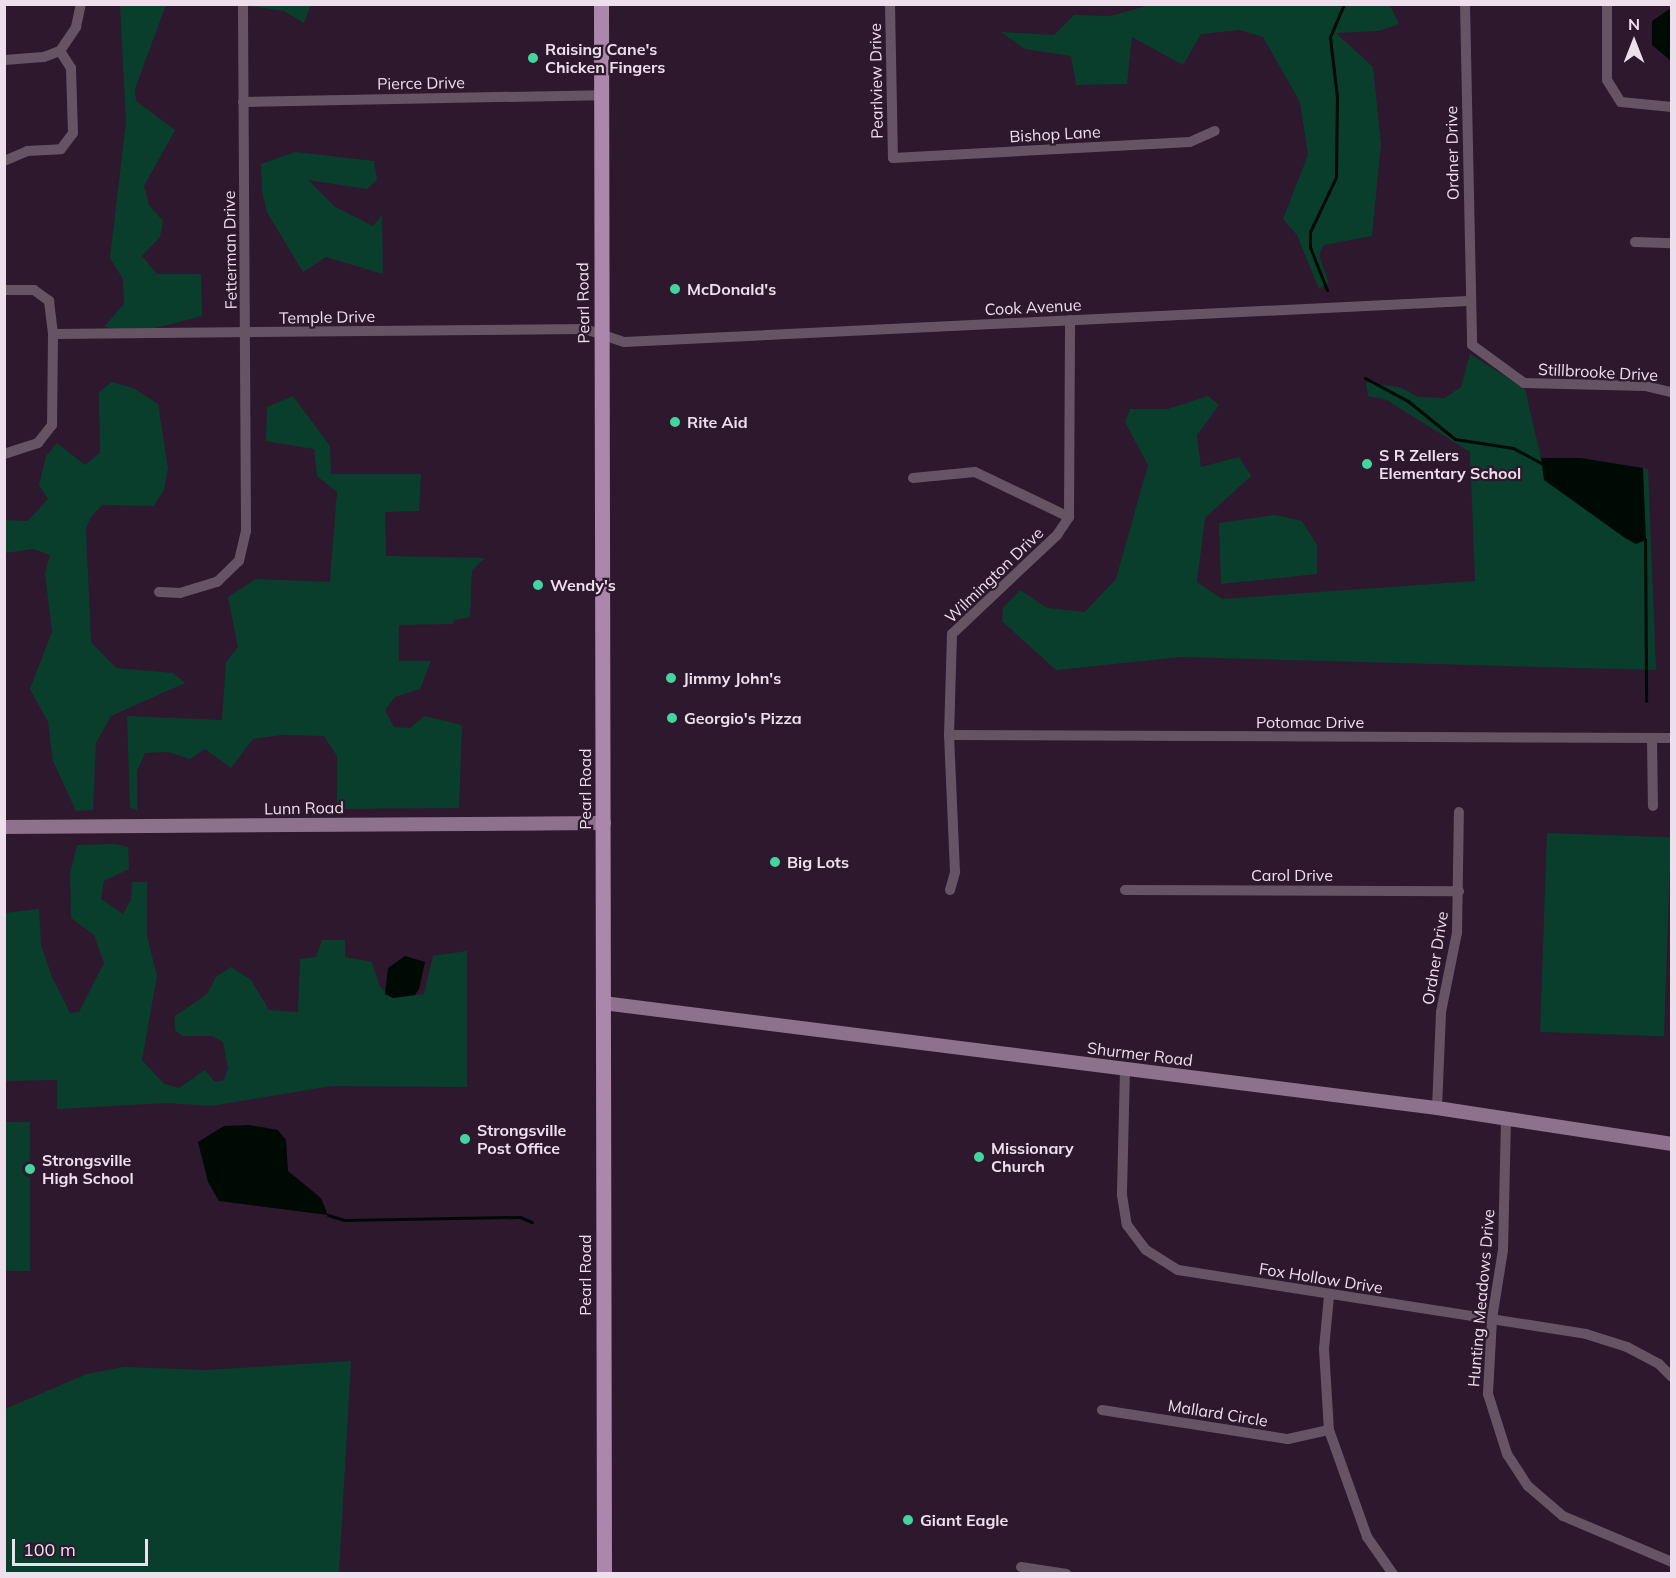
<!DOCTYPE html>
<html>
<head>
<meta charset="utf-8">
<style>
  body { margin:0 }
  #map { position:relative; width:1676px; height:1578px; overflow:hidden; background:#2d182d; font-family:Mulish,sans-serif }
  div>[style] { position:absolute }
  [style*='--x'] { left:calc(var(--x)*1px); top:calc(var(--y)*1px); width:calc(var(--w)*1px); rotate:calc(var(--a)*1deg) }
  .green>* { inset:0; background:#0a3e2c; transform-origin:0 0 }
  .water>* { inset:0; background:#000a04 }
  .stream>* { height:3px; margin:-1.5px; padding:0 1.5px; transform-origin:1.5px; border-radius:1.5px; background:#000a04 }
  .street>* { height:10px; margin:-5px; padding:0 5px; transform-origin:5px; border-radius:5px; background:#665465 }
  .secondary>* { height:14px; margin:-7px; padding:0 7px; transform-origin:7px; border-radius:7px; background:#8d718d }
  .primary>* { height:15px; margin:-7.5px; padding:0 7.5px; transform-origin:7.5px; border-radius:7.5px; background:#ab87ab }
  .dots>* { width:16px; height:16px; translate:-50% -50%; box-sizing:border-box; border:3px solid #2d182d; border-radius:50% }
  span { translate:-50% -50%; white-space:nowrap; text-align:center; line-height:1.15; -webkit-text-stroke:4.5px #2d182d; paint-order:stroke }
  .poi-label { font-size:16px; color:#eedfed; font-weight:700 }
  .left { translate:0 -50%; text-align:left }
  .street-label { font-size:16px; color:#eedfed }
  .frame { position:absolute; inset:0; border:6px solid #eedfed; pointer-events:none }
  .north { position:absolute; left:1604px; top:12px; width:60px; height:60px; -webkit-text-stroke:4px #2d182d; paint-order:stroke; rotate:0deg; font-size:16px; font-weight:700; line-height:24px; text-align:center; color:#eedfed }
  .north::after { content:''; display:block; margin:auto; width:21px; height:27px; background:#eedfed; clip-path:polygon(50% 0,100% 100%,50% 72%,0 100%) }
  .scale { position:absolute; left:12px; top:1539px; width:136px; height:27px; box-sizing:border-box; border:3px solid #eedfed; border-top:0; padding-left:8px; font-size:18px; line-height:21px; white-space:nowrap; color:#eedfed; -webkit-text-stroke:4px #2d182d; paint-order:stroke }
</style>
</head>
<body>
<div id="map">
  <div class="green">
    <i style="clip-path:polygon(1154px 4px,1390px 5px,1399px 24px,1379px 31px,1336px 33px,1373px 67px,1381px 144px,1372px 236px,1324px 245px,1319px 255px,1329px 283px,1319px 289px,1297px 235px,1283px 219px,1308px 155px,1300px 102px,1263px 37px,1240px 30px,1201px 34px,1183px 65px,1132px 37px,1127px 84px,1076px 85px,1071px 56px,1025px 49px,1001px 32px,1054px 35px,1074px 15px,1110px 16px)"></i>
    <i style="clip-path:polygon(120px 5px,166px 5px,135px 89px,136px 101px,175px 130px,144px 186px,149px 205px,163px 221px,160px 237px,142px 256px,157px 274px,201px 274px,202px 316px,140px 332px,104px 327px,124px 304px,123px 279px,110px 258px,126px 122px)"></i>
    <i style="clip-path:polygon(311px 5px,304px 23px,284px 11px,251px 6px)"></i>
    <i style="clip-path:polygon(295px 152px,374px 161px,377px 180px,367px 189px,308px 180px,335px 207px,373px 226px,382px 215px,383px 274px,326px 257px,303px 272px,267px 212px,262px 192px,261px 164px)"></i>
    <i style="clip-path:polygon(1470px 354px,1525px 389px,1541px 458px,1581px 458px,1648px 469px,1656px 670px,1182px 657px,1056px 670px,1002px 621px,1003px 608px,1020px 590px,1047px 608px,1085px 612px,1116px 579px,1148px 465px,1125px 422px,1130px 409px,1168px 409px,1208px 396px,1219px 405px,1197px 435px,1201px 467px,1239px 457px,1251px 476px,1205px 518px,1197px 582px,1222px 599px,1475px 581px,1470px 452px,1385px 399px,1368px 396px,1366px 382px,1402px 388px,1418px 397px,1445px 398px,1461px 387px)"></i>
    <i style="clip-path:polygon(112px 382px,133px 388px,158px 404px,168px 468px,164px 490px,154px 506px,102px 505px,90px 518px,86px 529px,91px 642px,116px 668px,173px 673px,185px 683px,111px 716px,96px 743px,93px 810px,76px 811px,53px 761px,48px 722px,30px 689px,52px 632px,45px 573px,50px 555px,33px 549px,5px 553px,5px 520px,28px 521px,48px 499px,39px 485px,46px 456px,57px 443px,85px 465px,100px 453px,99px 392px)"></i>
    <i style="clip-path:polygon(293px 396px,330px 446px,331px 474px,421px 474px,419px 511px,385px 512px,386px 556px,485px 558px,472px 570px,470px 617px,454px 620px,453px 624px,399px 625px,399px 661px,431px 661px,420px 689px,395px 697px,385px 710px,394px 727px,410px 728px,425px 716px,462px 725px,459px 808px,337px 809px,337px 756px,324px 736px,282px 735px,253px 739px,231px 768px,205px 749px,190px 759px,168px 752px,145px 753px,137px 771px,137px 810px,130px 808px,127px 716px,222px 720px,226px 662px,238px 647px,228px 597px,256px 579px,330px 582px,337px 492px,317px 476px,314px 449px,266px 441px,267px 407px)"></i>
    <i style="clip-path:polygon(1275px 515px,1302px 521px,1317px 545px,1317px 574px,1221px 584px,1219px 523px)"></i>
    <i style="left:1547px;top:833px;width:124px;height:199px;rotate:2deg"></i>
    <i style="clip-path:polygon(116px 844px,128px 847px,129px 869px,104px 881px,101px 899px,123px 914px,131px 900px,132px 882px,147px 882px,147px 936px,157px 976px,142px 1060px,164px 1084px,179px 1088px,205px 1070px,215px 1082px,224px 1080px,228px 1068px,223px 1042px,212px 1036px,182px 1036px,175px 1030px,175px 1016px,207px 994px,216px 977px,231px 967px,251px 980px,269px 1010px,298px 1012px,300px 959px,316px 957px,322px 940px,345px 940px,345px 957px,372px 962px,380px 987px,393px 998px,424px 994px,433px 956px,467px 951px,467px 1087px,332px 1086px,211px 1106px,167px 1103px,57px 1109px,57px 1080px,5px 1081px,5px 913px,39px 909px,41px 945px,52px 977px,70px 1013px,79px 1012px,104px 963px,94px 935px,71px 918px,70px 873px,77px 845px)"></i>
    <i style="left:5px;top:1122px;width:25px;height:149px"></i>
    <i style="clip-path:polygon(351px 1361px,339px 1573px,5px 1573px,5px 1409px,87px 1374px,124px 1367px,206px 1370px)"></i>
  </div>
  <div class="water">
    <i style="clip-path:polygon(1671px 8px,1672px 8px,1671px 61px,1652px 45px,1652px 21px)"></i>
    <i style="clip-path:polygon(1541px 458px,1581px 458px,1643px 468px,1646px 540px,1636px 544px,1625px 538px,1544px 480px)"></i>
    <i style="clip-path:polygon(405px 956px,425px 962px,419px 989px,415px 995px,393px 998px,385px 994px,388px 968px)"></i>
    <i style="clip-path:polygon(249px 1125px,278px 1130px,286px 1140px,288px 1171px,321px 1198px,328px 1215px,219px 1201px,208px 1182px,198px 1142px,224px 1126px)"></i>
  </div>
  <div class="stream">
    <i style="--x:1327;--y:290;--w:46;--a:-111.6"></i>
    <i style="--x:1310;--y:247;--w:15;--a:-90"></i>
    <i style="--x:1310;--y:232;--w:61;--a:-64.7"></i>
    <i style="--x:1336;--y:177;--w:80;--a:-89.3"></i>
    <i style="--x:1337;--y:97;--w:60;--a:-96.7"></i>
    <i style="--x:1330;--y:37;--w:36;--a:-67"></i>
    <i style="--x:1365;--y:378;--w:49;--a:28.1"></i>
    <i style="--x:1408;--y:401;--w:60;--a:39"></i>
    <i style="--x:1455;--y:439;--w:59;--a:8.8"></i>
    <i style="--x:1513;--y:448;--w:34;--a:28"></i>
    <i style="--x:1645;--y:539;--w:162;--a:89.6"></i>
    <i style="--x:1672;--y:1205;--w:26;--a:90"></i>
    <i style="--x:328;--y:1215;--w:17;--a:17"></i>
    <i style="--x:344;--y:1220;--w:176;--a:-1"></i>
    <i style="--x:520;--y:1217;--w:13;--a:23"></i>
  </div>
  <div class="street">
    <i style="--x:890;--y:4;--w:154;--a:88.9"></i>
    <i style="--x:893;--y:158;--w:297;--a:-3.1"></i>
    <i style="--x:1190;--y:142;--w:27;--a:-24"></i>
    <i style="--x:1465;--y:4;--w:341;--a:88.8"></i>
    <i style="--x:1472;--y:345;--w:64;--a:36.2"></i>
    <i style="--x:1524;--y:383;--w:121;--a:1.4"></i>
    <i style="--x:1645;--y:386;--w:28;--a:13"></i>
    <i style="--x:1607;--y:4;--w:76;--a:90"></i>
    <i style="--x:1607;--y:80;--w:26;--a:58"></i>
    <i style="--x:1621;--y:102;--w:51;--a:5.6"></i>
    <i style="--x:4;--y:60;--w:40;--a:-4.3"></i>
    <i style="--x:44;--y:57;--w:17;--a:-21"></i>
    <i style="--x:60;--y:51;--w:29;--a:-56"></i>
    <i style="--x:76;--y:27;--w:24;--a:-78"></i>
    <i style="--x:243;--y:102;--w:358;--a:-1.1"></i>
    <i style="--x:4;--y:161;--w:25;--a:-23"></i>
    <i style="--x:27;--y:151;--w:34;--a:-3"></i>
    <i style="--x:61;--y:149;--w:20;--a:-53"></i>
    <i style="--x:73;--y:133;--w:65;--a:-91.8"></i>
    <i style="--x:71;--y:68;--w:20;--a:-123"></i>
    <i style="--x:1635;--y:242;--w:37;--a:2"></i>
    <i style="--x:4;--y:290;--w:30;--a:0"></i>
    <i style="--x:34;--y:290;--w:19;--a:36"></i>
    <i style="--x:49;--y:301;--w:33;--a:83"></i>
    <i style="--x:53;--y:334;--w:91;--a:90.6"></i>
    <i style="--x:52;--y:425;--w:23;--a:128"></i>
    <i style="--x:38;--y:443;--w:36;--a:162"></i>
    <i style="--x:53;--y:334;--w:532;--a:-0.54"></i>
    <i style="--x:585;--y:329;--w:41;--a:18.4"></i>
    <i style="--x:624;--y:342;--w:845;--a:-2.78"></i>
    <i style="--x:913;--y:478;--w:62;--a:-5.5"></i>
    <i style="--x:975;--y:472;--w:104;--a:25.6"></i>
    <i style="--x:159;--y:592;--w:21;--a:3"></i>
    <i style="--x:180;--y:593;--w:39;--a:-17"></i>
    <i style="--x:217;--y:582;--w:30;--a:-44"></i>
    <i style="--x:239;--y:561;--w:31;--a:-77"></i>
    <i style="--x:246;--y:531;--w:527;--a:-90.33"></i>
    <i style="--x:949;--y:735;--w:723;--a:0.24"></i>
    <i style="--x:1652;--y:738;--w:68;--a:89.2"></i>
    <i style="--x:950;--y:890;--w:19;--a:-74"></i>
    <i style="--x:955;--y:872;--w:137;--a:-92.5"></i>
    <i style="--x:949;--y:735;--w:101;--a:-88.3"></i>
    <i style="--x:952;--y:634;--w:144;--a:-43.3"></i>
    <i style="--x:1057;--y:535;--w:22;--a:-56"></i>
    <i style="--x:1069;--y:517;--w:197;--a:-89.7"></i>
    <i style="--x:1125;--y:890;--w:334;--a:0.2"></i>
    <i style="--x:1125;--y:1069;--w:126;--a:91.4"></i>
    <i style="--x:1122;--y:1195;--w:30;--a:81"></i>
    <i style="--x:1127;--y:1225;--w:31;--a:53"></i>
    <i style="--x:1146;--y:1250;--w:38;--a:32"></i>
    <i style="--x:1178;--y:1270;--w:413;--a:8.9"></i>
    <i style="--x:1586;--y:1334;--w:43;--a:17.6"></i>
    <i style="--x:1627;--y:1347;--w:36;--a:28"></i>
    <i style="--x:1659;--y:1364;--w:18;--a:45"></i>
    <i style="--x:1437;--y:1108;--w:96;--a:-87.6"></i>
    <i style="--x:1441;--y:1012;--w:81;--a:-78.6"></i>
    <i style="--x:1457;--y:933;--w:121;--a:-89.1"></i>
    <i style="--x:1506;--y:1119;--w:131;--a:91.3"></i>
    <i style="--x:1503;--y:1250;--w:70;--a:99.1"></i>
    <i style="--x:1492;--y:1319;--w:75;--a:93.1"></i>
    <i style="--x:1488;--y:1394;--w:63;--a:72.4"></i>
    <i style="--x:1507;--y:1454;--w:38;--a:57"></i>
    <i style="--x:1528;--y:1486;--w:46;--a:40.6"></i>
    <i style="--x:1563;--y:1516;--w:118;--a:22.9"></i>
    <i style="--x:1329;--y:1296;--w:53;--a:95.4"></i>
    <i style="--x:1324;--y:1349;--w:81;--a:86.5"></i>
    <i style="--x:1329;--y:1430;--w:114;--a:70.4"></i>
    <i style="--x:1367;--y:1537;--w:45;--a:54.9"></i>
    <i style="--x:1102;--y:1410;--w:188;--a:8.9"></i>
    <i style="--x:1288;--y:1439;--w:42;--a:-12.4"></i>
    <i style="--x:1021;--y:1567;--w:46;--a:8.8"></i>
  </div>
  <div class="secondary">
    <i style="--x:4;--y:827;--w:600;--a:-0.38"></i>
    <i style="--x:603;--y:1003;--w:841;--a:7.18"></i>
    <i style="--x:1437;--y:1108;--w:238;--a:8.7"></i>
  </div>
  <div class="primary">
    <i style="--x:601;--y:4;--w:1570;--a:89.89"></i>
  </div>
  <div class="dots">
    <i style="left:533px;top:58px;background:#44d49f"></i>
    <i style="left:675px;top:289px;background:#44d49f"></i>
    <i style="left:675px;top:422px;background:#44d49f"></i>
    <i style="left:1367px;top:464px;background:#44d49f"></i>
    <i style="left:538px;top:585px;background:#44d49f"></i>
    <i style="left:671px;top:678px;background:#44d49f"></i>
    <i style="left:672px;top:718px;background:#44d49f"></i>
    <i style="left:775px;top:862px;background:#44d49f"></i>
    <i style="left:465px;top:1139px;background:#44d49f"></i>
    <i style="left:979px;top:1157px;background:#44d49f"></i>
    <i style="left:30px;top:1169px;background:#44d49f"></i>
    <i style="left:908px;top:1520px;background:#44d49f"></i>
  </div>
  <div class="poi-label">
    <span class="left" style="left:545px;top:58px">Raising Cane's<br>Chicken Fingers</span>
    <span class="left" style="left:687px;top:289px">McDonald's</span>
    <span class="left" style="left:687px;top:422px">Rite Aid</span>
    <span class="left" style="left:1379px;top:464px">S R Zellers<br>Elementary School</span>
    <span class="left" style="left:550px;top:585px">Wendy's</span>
    <span class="left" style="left:683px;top:678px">Jimmy John's</span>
    <span class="left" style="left:684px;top:718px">Georgio's Pizza</span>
    <span class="left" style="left:787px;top:862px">Big Lots</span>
    <span class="left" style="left:477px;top:1139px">Strongsville<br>Post Office</span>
    <span class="left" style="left:991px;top:1157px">Missionary<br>Church</span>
    <span class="left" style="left:42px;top:1169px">Strongsville<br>High School</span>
    <span class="left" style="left:920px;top:1520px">Giant Eagle</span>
  </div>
  <div class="street-label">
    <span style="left:876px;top:81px;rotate:-91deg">Pearlview Drive</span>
    <span style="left:421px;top:83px;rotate:-1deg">Pierce Drive</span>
    <span style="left:1055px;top:134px;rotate:-3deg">Bishop Lane</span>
    <span style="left:1452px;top:153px;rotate:-91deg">Ordner Drive</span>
    <span style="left:230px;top:250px;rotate:-91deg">Fetterman Drive</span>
    <span style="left:583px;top:303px;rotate:-91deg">Pearl Road</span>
    <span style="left:1033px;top:307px;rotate:-3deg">Cook Avenue</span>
    <span style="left:327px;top:317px;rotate:-1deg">Temple Drive</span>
    <span style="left:1598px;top:372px;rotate:3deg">Stillbrooke Drive</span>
    <span style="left:994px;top:575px;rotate:-44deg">Wilmington Drive</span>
    <span style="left:1310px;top:722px">Potomac Drive</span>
    <span style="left:585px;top:789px;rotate:-90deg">Pearl Road</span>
    <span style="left:304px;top:808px;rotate:-1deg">Lunn Road</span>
    <span style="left:1292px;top:875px">Carol Drive</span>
    <span style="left:1435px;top:958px;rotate:-81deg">Ordner Drive</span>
    <span style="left:1140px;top:1054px;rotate:7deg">Shurmer Road</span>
    <span style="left:585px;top:1275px;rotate:-90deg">Pearl Road</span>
    <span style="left:1321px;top:1278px;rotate:9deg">Fox Hollow Drive</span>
    <span style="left:1481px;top:1298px;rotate:-85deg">Hunting Meadows Drive</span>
    <span style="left:1218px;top:1413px;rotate:9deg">Mallard Circle</span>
  </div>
  <div class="frame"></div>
  <div class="north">N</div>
  <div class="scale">100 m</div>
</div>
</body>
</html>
